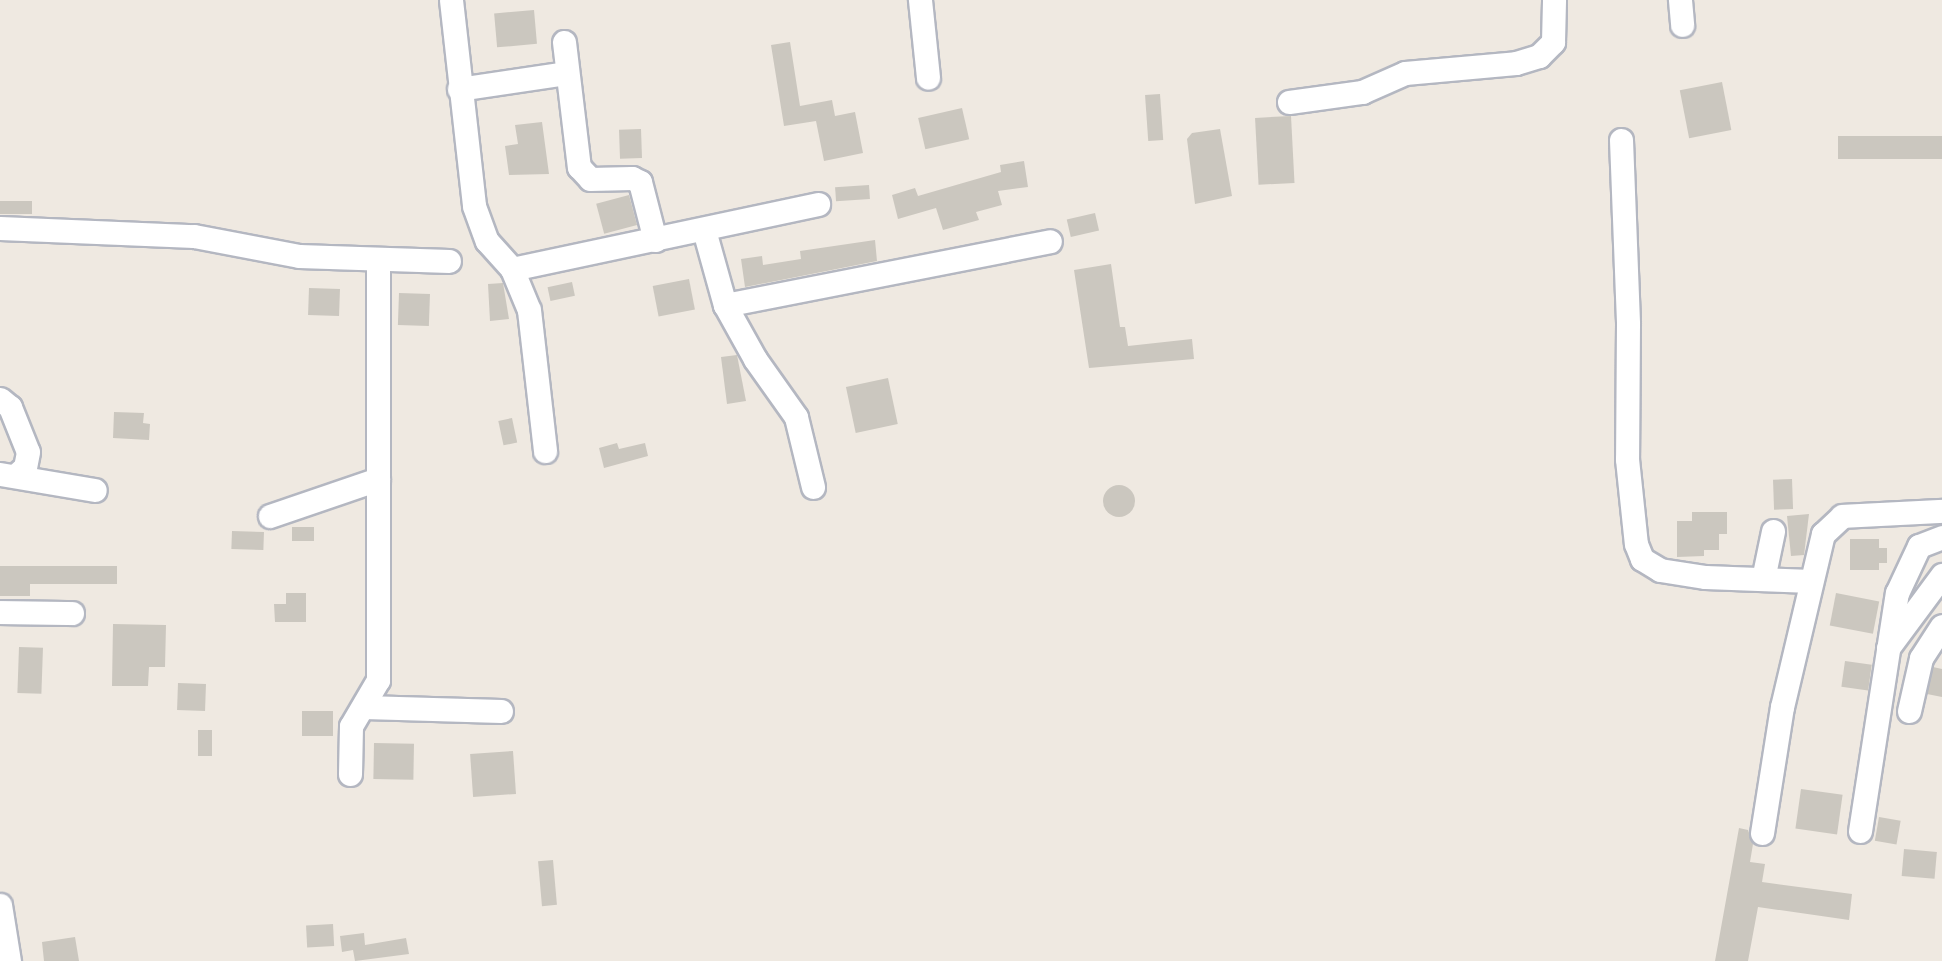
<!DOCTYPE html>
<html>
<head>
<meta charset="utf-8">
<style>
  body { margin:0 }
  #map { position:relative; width:1942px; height:961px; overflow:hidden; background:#efe9e1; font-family:"Source Sans 3",sans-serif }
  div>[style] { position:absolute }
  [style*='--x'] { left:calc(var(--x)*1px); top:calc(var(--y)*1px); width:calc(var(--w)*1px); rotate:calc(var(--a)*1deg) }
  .building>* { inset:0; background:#cbc7bf; transform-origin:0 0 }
  .round { border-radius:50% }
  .roads { filter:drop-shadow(2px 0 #b4b7c1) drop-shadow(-2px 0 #b4b7c1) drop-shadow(0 2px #b4b7c1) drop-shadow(0 -2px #b4b7c1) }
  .minor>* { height:23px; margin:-11.5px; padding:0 11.5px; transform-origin:11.5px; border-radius:11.5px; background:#fff }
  span { translate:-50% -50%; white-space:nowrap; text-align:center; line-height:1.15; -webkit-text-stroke:5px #fff; paint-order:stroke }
</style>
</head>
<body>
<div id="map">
  <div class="building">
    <i style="left:534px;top:10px;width:34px;height:40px;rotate:85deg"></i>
    <i style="clip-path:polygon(790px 42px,800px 106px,832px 100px,835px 116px,855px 112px,863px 153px,824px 161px,816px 121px,784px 126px,771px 45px)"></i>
    <i style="left:1722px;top:82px;width:49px;height:43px;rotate:79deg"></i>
    <i style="left:1160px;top:94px;width:46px;height:15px;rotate:86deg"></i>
    <i style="left:962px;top:108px;width:32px;height:45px;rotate:77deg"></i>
    <i style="left:1291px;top:116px;width:67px;height:36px;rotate:87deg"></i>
    <i style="clip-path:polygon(542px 122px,549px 174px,509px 175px,505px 146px,518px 144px,515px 125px)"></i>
    <i style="left:641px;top:129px;width:29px;height:22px;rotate:88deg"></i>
    <i style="clip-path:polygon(1220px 129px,1232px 196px,1195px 204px,1187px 139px,1192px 133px)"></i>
    <i style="left:1942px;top:136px;width:23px;height:104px;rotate:90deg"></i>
    <i style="clip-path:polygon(1024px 161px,1028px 187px,998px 191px,1002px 205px,976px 212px,979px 220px,943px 230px,936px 208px,898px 219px,892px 195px,915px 188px,918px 196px,1001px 172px,1000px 165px)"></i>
    <i style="left:869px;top:185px;width:14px;height:34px;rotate:86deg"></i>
    <i style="left:629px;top:195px;width:31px;height:34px;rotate:75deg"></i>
    <i style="left:0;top:201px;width:32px;height:13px"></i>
    <i style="left:1095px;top:213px;width:18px;height:29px;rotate:77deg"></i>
    <i style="clip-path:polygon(875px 240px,877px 261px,745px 287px,741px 259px,762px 256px,763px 265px,801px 259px,800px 251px)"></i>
    <i style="clip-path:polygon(1111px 264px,1120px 327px,1125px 327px,1128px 346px,1192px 339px,1194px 359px,1089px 368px,1074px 270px)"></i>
    <i style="left:689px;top:279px;width:31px;height:37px;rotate:79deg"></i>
    <i style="left:572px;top:282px;width:14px;height:25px;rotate:78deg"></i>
    <i style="clip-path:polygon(503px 283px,509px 319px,490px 321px,488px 284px)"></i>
    <i style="left:309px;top:288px;width:31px;height:27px;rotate:2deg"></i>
    <i style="left:399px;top:293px;width:31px;height:32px;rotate:2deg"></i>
    <i style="clip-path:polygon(737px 355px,746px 401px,727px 404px,721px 357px)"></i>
    <i style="left:888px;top:378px;width:47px;height:43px;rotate:78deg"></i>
    <i style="clip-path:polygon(114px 412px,144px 413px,143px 423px,150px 424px,149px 440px,113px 438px)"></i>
    <i style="left:512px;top:418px;width:25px;height:14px;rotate:78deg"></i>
    <i style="clip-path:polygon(617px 443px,619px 449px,645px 443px,648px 456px,604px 468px,599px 448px)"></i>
    <i style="left:1792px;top:479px;width:30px;height:19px;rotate:88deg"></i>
    <i class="round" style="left:1103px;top:485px;width:32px;height:32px"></i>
    <i style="clip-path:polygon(1692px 512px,1727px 512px,1727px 534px,1719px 534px,1719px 550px,1704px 550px,1704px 556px,1677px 557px,1677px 521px,1692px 521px)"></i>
    <i style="clip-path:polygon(1809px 514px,1804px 555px,1791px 556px,1787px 516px)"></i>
    <i style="left:292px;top:527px;width:22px;height:14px"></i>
    <i style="left:232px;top:531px;width:32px;height:18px;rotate:2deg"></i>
    <i style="clip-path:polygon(1850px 539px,1879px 539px,1879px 548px,1887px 548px,1887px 563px,1879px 563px,1879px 570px,1850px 570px)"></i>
    <i style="clip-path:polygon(0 566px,117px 566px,117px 584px,30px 584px,30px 596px,0 596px)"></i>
    <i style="clip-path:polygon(286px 593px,306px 593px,306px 622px,275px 622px,274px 604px,286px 604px)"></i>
    <i style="left:1836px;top:593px;width:44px;height:33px;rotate:11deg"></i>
    <i style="clip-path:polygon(113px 624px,166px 625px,165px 667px,149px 667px,148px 686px,112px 686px)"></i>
    <i style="left:19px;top:647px;width:24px;height:46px;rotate:2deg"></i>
    <i style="left:1845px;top:661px;width:27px;height:26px;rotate:8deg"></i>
    <i style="clip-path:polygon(1933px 667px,1942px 669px,1942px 697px,1927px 694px)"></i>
    <i style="left:178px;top:683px;width:28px;height:27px;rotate:2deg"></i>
    <i style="left:302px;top:711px;width:31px;height:25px"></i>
    <i style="left:212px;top:730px;width:26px;height:14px;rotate:90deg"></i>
    <i style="left:374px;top:743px;width:40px;height:36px;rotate:1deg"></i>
    <i style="left:513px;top:751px;width:43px;height:43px;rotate:86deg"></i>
    <i style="left:1801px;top:789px;width:42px;height:40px;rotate:8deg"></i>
    <i style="left:1879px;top:817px;width:22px;height:24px;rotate:10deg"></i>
    <i style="clip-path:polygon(1739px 828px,1748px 830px,1753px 844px,1750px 862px,1765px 864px,1762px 882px,1852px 894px,1849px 920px,1758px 907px,1748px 961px,1715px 961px)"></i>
    <i style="left:1904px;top:849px;width:33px;height:27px;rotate:5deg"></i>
    <i style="left:553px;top:860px;width:45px;height:15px;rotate:85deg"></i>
    <i style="left:333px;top:924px;width:22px;height:27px;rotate:87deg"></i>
    <i style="clip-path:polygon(364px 933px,365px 945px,406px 938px,409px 954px,355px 961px,353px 950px,342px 952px,340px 936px)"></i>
    <i style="clip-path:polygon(75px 937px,79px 961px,44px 961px,42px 942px)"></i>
  </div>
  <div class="roads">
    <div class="minor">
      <i style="--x:451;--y:0;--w:207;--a:83.6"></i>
      <i style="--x:474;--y:206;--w:37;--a:70"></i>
      <i style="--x:487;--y:241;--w:38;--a:48"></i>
      <i style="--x:512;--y:269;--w:44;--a:67.5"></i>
      <i style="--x:529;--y:310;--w:142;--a:83.5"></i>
      <i style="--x:920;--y:0;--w:78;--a:84.1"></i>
      <i style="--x:1680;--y:0;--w:25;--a:85"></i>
      <i style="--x:564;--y:42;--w:126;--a:83.2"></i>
      <i style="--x:579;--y:167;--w:16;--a:47"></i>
      <i style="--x:590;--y:179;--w:42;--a:-1.4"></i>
      <i style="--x:632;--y:178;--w:9;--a:27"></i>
      <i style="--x:640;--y:182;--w:60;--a:75.5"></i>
      <i style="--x:459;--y:89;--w:108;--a:-8.5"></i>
      <i style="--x:1289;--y:102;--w:74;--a:-7.8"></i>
      <i style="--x:1362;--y:92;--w:47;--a:-23.8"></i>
      <i style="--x:1405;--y:73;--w:111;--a:-5.1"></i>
      <i style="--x:1516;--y:63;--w:24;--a:-17"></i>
      <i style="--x:1539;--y:56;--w:20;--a:-45"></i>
      <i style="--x:1553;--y:42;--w:42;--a:-88.6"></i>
      <i style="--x:1621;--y:140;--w:184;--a:87.8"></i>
      <i style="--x:1628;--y:324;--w:135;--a:90.4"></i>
      <i style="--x:1627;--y:459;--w:85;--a:84"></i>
      <i style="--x:1636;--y:544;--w:16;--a:68"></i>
      <i style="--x:1642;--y:559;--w:21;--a:31"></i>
      <i style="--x:1660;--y:570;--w:46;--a:8.8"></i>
      <i style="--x:1705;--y:577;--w:106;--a:2.2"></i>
      <i style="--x:0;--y:228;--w:194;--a:2.4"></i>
      <i style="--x:194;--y:236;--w:107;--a:10.8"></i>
      <i style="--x:299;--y:256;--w:150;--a:1.9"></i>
      <i style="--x:704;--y:230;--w:78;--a:74.4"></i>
      <i style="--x:725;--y:305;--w:62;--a:60.9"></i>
      <i style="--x:755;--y:359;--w:71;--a:54.7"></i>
      <i style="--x:796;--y:417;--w:72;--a:76.3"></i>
      <i style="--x:512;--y:269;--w:313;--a:-12"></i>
      <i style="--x:725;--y:305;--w:331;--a:-11.1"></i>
      <i style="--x:0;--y:399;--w:13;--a:39"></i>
      <i style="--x:10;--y:407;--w:48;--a:68.2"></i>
      <i style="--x:28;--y:452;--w:15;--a:101"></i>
      <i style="--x:25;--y:467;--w:12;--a:138"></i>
      <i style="--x:0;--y:474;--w:96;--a:9.6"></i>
      <i style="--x:270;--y:516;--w:114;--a:-18.9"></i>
      <i style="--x:1763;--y:579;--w:49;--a:-78.2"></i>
      <i style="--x:0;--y:612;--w:72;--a:0.8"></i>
      <i style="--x:1888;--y:648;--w:91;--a:-53.5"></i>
      <i style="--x:364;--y:707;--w:137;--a:1.7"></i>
      <i style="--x:1909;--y:711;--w:54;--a:-77.2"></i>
      <i style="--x:1921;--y:658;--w:38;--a:-57"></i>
      <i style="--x:350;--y:774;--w:48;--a:-88.8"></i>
      <i style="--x:351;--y:726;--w:53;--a:-59.6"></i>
      <i style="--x:378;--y:680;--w:421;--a:-90"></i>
      <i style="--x:1860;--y:831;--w:241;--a:-81.2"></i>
      <i style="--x:1897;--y:593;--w:52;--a:-64.9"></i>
      <i style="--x:1919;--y:546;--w:25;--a:-21"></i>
      <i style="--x:1762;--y:833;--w:128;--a:-81"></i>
      <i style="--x:1782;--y:707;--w:178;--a:-76.7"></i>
      <i style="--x:1823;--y:534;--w:26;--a:-43"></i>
      <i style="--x:1842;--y:516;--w:100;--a:-2.9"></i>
      <i style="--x:0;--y:905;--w:57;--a:80.9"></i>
    </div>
  </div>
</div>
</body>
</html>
